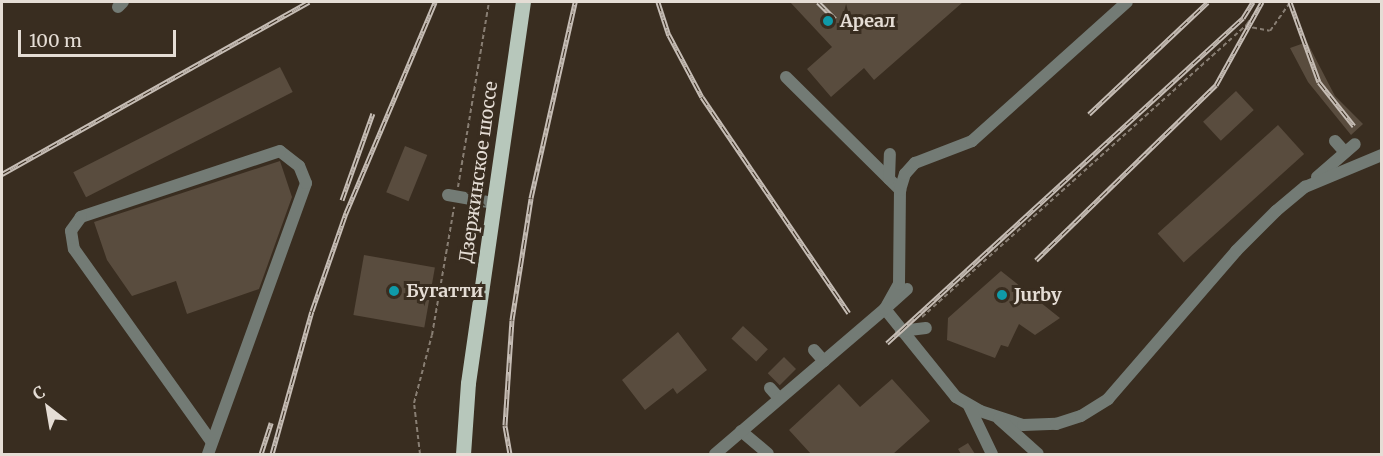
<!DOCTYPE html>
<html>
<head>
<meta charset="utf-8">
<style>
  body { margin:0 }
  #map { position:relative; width:1383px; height:456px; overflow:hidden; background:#392d20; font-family:Merriweather,serif }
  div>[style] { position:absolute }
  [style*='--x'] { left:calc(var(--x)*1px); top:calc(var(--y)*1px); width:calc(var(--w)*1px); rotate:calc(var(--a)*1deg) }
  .building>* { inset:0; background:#594c3e; transform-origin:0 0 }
  .path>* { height:2px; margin-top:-1px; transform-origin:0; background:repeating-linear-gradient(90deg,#887e73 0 4.5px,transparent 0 7.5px) }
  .minor>* { height:12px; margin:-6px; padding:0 6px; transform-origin:6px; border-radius:6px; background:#737b75 }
  .major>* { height:15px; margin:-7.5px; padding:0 7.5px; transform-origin:7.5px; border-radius:7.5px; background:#b7c7bb }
  .rail>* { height:5px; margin-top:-2.5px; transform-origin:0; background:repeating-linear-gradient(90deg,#392d20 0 9px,#c6bdb5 0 18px); box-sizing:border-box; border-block:2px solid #c6bdb5 }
  .dots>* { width:16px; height:16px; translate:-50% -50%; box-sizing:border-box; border:3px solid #392d20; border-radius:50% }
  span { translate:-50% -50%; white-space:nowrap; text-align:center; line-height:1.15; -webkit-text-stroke:6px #392d20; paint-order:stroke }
  .poi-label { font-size:18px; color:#e5ddd5; font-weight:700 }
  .left { translate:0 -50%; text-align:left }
  .street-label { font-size:18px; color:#e5ddd5 }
  .frame { position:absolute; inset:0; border:3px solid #e5ddd5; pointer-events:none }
  .north { position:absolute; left:18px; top:378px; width:60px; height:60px; -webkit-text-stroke:4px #392d20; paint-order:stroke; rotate:329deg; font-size:16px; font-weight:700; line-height:24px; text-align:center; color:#e5ddd5 }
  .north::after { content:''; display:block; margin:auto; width:21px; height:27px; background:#e5ddd5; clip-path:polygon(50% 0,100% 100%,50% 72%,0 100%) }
  .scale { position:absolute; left:18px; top:30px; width:158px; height:27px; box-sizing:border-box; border:3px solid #e5ddd5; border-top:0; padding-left:8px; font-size:18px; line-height:21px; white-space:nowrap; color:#e5ddd5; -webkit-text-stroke:4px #392d20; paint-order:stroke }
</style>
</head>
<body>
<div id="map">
  <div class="building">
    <i style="clip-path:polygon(790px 2px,963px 2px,874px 80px,864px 68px,831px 97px,807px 69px,832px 47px)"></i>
    <i style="clip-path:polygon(1307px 42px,1335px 96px,1363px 124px,1351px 135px,1308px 82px,1290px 48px)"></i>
    <i style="left:280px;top:67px;width:28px;height:232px;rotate:63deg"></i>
    <i style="left:1236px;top:91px;width:26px;height:45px;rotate:47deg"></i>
    <i style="left:1278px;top:125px;width:39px;height:162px;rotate:48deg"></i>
    <i style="left:405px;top:146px;width:24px;height:50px;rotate:22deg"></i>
    <i style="clip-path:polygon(280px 161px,292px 197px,259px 289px,187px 314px,176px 281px,132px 296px,107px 260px,94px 222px)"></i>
    <i style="left:364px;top:255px;width:72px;height:61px;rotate:10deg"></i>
    <i style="clip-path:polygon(1001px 271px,1060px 318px,1035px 335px,1019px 324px,1008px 347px,1001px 345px,995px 358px,947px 340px,948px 318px)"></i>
    <i style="left:743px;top:326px;width:34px;height:17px;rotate:43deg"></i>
    <i style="clip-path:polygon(678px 332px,707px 370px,677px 394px,673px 388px,645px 410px,622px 380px)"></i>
    <i style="left:784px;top:357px;width:17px;height:23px;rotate:45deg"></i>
    <i style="clip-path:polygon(892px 379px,930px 421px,893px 454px,811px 454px,789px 430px,839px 384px,860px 407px)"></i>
    <i style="clip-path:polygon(968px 443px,975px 454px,961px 454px,958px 449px)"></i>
  </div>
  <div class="path">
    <i style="--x:1245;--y:26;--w:25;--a:11"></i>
    <i style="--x:1270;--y:31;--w:35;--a:-55"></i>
    <i style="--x:458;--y:187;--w:188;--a:-80.5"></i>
    <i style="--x:922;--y:317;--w:438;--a:-42"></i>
    <i style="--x:1247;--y:24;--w:27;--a:-54"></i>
    <i style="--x:420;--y:454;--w:51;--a:-96.7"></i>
    <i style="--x:414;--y:403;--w:70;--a:-75.2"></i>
    <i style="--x:432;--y:335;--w:130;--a:-80.2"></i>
  </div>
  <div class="minor">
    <i style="--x:118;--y:7;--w:7;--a:-45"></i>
    <i style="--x:786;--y:77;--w:161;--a:44.7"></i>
    <i style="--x:1335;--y:141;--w:15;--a:48"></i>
    <i style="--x:1317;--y:177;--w:50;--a:-41"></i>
    <i style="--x:889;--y:179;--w:25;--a:-88"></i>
    <i style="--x:448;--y:195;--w:47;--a:9.9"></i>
    <i style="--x:907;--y:289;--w:30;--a:138"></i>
    <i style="--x:885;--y:309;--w:113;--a:51.1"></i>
    <i style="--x:956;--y:397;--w:28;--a:30"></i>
    <i style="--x:980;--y:411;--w:45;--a:18"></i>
    <i style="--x:1023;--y:425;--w:33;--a:-2"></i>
    <i style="--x:1056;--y:424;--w:26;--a:-18"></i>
    <i style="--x:1081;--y:416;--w:32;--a:-32"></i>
    <i style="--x:1108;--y:399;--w:196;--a:-49.1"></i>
    <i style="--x:1236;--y:251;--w:57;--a:-45"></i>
    <i style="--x:1276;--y:211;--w:38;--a:-40"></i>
    <i style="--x:1305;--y:187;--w:83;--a:-22.6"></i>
    <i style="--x:901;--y:331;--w:25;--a:-7"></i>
    <i style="--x:814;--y:350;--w:15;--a:48"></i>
    <i style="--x:770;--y:388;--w:13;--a:48"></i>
    <i style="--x:969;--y:406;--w:53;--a:64.4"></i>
    <i style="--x:999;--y:419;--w:52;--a:41.9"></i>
    <i style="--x:741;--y:431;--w:35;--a:40"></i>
    <i style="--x:208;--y:454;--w:288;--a:-70.1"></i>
    <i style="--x:306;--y:183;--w:18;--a:-112"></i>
    <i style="--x:299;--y:166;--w:24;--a:-142"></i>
    <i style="--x:280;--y:151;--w:210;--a:161.7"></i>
    <i style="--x:81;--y:217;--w:17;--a:126"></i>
    <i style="--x:71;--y:231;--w:18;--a:81"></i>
    <i style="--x:74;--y:249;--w:236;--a:54.5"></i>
    <i style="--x:715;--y:454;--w:223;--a:-40.5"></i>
    <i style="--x:885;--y:309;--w:29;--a:-61"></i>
    <i style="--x:899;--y:284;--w:94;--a:-89.4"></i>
    <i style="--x:900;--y:190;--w:17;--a:-73"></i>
    <i style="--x:905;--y:174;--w:15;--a:-48"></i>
    <i style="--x:915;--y:163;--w:61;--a:-21.1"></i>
    <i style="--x:972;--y:141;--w:208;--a:-41.9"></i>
  </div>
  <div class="major">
    <i style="--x:463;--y:454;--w:71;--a:-86"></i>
    <i style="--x:468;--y:383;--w:385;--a:-81.8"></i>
  </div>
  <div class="rail">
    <i style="--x:658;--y:2;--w:35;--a:72"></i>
    <i style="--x:669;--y:35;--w:70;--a:62"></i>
    <i style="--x:702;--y:97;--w:261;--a:55.8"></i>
    <i style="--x:818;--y:2;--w:24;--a:45"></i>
    <i style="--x:1290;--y:2;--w:85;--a:70.1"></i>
    <i style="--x:1319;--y:82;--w:56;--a:51.5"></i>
    <i style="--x:1089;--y:114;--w:163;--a:-43.3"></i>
    <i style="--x:2;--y:174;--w:352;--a:-29.3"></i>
    <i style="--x:342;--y:200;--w:92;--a:-70.4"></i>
    <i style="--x:1036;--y:260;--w:251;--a:-44.2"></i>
    <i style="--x:1216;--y:85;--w:95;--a:-61"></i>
    <i style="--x:887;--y:343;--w:482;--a:-42.4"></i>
    <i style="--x:1243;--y:18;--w:19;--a:-58"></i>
    <i style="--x:261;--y:454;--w:33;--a:-72"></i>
    <i style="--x:272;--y:454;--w:148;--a:-74.4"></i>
    <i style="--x:312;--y:311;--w:104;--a:-70.9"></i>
    <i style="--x:346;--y:213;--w:229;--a:-67.1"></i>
    <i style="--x:510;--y:454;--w:29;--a:-100"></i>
    <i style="--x:505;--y:425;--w:105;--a:-86.2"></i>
    <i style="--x:512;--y:320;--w:123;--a:-81.1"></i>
    <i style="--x:531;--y:198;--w:201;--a:-77.3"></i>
  </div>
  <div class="dots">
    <i style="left:828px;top:21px;background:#0f9aa8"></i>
    <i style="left:394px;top:291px;background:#0f9aa8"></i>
    <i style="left:1002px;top:295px;background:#0f9aa8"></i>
  </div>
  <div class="poi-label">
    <span class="left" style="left:840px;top:21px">Ареал</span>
    <span class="left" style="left:406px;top:291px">Бугатти</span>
    <span class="left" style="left:1014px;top:295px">Jurby</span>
  </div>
  <div class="street-label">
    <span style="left:479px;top:172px;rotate:-82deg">Дзержинское шоссе</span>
  </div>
  <div class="frame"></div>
  <div class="north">С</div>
  <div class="scale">100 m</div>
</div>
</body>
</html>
